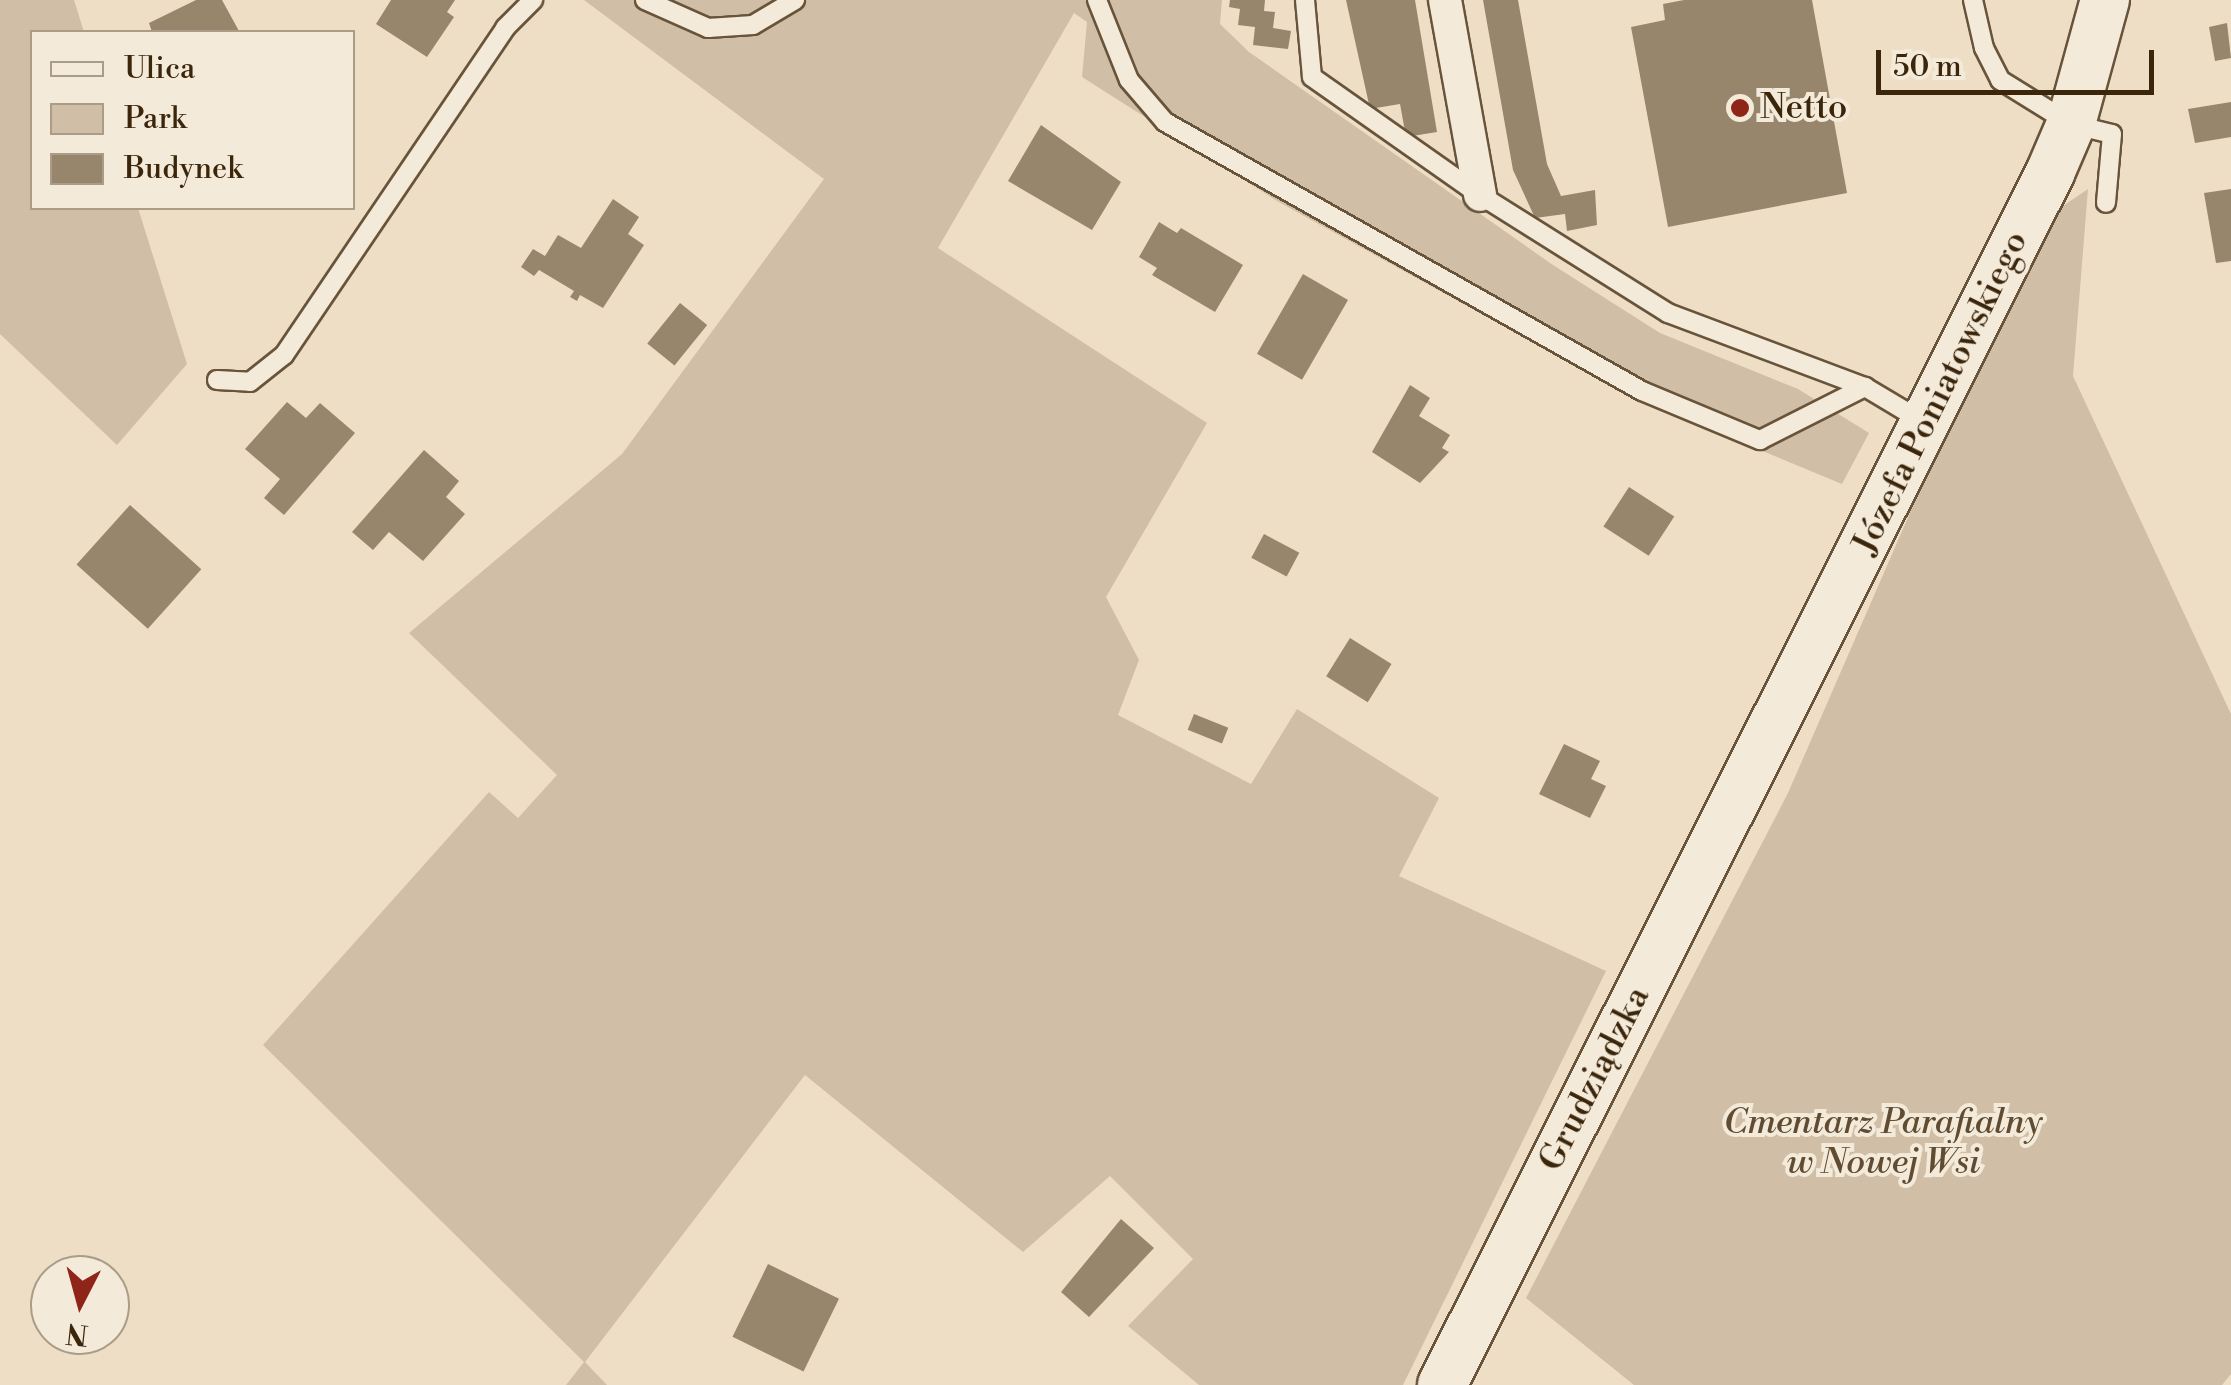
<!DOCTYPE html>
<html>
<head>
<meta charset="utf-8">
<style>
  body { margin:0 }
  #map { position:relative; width:2231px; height:1385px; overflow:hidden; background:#eedec5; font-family:"Libre Bodoni",serif }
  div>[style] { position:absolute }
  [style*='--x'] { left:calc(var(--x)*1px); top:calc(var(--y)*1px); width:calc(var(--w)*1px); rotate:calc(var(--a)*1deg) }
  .green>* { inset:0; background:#d0bfa6 }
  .building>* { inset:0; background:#98866c; transform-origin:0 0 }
  .roads { filter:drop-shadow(2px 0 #68543a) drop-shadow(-2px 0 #68543a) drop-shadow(0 2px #68543a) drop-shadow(0 -2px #68543a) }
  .lane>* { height:18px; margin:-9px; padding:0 9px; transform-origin:9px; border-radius:9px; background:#f4ead9 }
  .street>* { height:32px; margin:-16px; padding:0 16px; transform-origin:16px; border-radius:16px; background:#f4ead9 }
  .secondary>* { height:48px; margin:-24px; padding:0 24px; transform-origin:24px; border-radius:24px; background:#f4ead9 }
  .dots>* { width:28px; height:28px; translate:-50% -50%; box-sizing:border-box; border:5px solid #f4ead9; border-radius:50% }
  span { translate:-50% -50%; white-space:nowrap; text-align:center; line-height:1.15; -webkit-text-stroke:8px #f4ead9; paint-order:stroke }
  .poi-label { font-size:35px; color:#3b260c }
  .left { translate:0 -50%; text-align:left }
  .street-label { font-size:35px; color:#3b260c }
  .park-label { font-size:35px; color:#604c32; font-style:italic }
  .legend { position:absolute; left:30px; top:30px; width:325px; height:180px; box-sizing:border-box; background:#f4ead9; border:2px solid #aa9c87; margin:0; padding:12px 18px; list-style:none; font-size:30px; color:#3b260c }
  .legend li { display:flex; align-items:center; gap:20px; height:50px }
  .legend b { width:50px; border:2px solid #aa9c87 }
  .north { position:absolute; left:30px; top:1255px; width:100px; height:100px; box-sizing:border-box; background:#f4ead9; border:2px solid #aa9c87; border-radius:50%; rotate:186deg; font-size:28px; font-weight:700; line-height:40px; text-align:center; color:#3b260c }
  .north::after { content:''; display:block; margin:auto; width:35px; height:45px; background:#8f2418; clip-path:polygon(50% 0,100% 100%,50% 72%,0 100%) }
  .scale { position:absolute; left:1876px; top:50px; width:278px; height:45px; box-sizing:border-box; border:5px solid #3b260c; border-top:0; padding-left:12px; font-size:30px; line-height:35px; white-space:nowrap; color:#3b260c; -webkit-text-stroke:8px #f4ead9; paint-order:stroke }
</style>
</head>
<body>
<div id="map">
  <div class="green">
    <i style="clip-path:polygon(0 0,74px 0,84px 32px,32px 32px,32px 208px,138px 208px,187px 364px,117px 445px,0 334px)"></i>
    <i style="clip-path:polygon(584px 0,1222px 0,1220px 24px,1249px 52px,1553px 265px,1660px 333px,1798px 389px,1869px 433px,1842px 484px,1630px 396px,1277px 201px,1082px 77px,1087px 22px,1074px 13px,938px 248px,1207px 423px,1106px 597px,1139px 660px,1118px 715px,1251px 784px,1297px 709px,1439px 798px,1399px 876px,1606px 971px,1403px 1385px,1199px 1385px,1128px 1326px,1193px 1259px,1110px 1176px,1023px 1252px,805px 1075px,585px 1362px,607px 1385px,566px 1385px,584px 1362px,263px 1045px,489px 792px,518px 818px,557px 775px,409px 633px,622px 454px,824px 179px)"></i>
    <i style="clip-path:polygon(2088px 189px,2073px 376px,2231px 714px,2231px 1374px,2222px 1385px,1634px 1385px,1526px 1298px,1788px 793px,1913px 506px,2060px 208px)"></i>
  </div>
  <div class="building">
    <i style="clip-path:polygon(196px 0,222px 0,239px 31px,152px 32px,149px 23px)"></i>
    <i style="clip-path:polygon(391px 0,455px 0,447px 12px,454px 17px,427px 57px,376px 24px)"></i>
    <i style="clip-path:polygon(1230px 0,1265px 0,1264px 11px,1275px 12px,1273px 28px,1291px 31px,1288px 49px,1253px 45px,1255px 27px,1238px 25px,1240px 9px,1229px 7px)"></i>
    <i style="clip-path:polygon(1346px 0,1415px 0,1437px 132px,1406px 137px,1400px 104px,1370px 109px)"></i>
    <i style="clip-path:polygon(1483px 0,1518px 0,1547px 164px,1561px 196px,1595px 190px,1597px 225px,1567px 231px,1565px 214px,1535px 218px,1513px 170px)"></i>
    <i style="clip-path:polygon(1684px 0,1812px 0,1847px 193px,1668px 227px,1631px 27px,1665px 20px,1663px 4px)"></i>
    <i style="clip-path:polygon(2227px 23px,2231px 58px,2215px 61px,2209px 27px)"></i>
    <i style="clip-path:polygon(2231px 102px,2231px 137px,2195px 143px,2188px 109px)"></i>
    <i style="clip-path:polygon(1041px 125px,1121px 182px,1092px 230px,1008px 181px)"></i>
    <i style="clip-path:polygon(2231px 189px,2231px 261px,2216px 263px,2204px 193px)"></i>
    <i style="clip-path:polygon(613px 199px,639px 217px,628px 234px,644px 245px,603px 308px,580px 295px,577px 301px,570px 297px,574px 291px,539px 270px,534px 276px,521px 267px,533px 249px,545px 256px,558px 235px,581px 248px)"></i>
    <i style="clip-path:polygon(1159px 222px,1177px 233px,1181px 228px,1243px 265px,1215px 312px,1152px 275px,1157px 268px,1139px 257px)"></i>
    <i style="left:1303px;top:274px;width:52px;height:92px;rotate:30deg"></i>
    <i style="left:680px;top:303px;width:35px;height:52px;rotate:39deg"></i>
    <i style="clip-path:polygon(1410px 385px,1430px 398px,1419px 416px,1450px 435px,1442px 448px,1449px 452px,1420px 483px,1372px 452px)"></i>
    <i style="clip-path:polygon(287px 402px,306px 418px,320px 403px,355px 433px,284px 515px,264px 498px,280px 479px,245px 449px)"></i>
    <i style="clip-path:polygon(424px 450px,459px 481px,446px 497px,465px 514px,423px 561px,389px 532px,373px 550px,352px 532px)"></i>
    <i style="left:1629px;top:487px;width:54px;height:47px;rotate:33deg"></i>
    <i style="left:130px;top:505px;width:96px;height:80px;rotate:42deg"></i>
    <i style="left:1264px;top:534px;width:40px;height:27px;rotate:28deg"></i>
    <i style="left:1350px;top:638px;width:49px;height:45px;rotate:32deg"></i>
    <i style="left:1194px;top:714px;width:37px;height:17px;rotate:22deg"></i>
    <i style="clip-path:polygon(1564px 744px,1600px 761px,1591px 779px,1606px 786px,1590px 818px,1539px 794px)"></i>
    <i style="clip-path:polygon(1121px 1219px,1154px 1248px,1089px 1317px,1061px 1292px)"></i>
    <i style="left:768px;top:1264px;width:79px;height:81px;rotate:26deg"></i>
  </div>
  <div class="roads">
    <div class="lane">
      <i style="--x:645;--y:0;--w:69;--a:24"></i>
      <i style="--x:708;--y:28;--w:45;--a:-3.8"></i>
      <i style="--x:753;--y:25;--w:49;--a:-30.8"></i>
      <i style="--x:1097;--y:0;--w:86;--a:68.2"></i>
      <i style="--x:1129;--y:80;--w:55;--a:49.4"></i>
      <i style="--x:1165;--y:122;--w:548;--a:29.42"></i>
      <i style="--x:1642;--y:391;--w:128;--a:22.6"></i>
      <i style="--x:1760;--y:440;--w:118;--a:-26.8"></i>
      <i style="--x:1305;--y:0;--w:77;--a:84.8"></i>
      <i style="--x:1312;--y:77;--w:205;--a:35.1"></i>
      <i style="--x:1480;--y:195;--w:222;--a:32.1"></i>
      <i style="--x:1668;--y:313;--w:210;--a:20.6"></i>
      <i style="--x:1865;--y:387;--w:66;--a:30.8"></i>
      <i style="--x:1973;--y:0;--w:49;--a:77.1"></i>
      <i style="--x:1984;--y:48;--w:36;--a:63"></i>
      <i style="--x:2000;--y:80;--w:84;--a:31.8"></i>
      <i style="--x:2071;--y:124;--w:42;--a:13.7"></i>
      <i style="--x:2112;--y:134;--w:69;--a:95"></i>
      <i style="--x:217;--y:380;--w:33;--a:3"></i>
      <i style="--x:250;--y:382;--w:43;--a:-38.5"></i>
      <i style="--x:284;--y:355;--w:395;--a:-55.9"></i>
      <i style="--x:505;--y:28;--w:40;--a:-45"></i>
    </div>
    <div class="street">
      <i style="--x:1445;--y:0;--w:198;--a:79.8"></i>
    </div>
    <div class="secondary">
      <i style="--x:1442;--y:1385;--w:1356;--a:-63.36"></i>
      <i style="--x:2050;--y:173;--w:53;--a:-66.8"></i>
      <i style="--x:2071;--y:124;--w:129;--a:-74.7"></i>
    </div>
  </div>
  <div class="dots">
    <i style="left:1740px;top:108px;background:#8f2418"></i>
  </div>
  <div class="poi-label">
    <span class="left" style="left:1760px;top:108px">Netto</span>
  </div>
  <div class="street-label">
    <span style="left:1941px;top:393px;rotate:-64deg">Józefa Poniatowskiego</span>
    <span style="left:1595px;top:1079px;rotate:-63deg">Grudziądzka</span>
  </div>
  <div class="park-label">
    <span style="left:1883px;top:1143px">Cmentarz Parafialny<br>w Nowej Wsi</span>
  </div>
  <ul class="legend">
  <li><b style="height:12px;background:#f4ead9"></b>Ulica</li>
  <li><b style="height:28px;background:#d0bfa6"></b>Park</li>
  <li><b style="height:28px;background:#98866c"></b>Budynek</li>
  </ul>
  <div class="north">N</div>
  <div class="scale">50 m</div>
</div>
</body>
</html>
